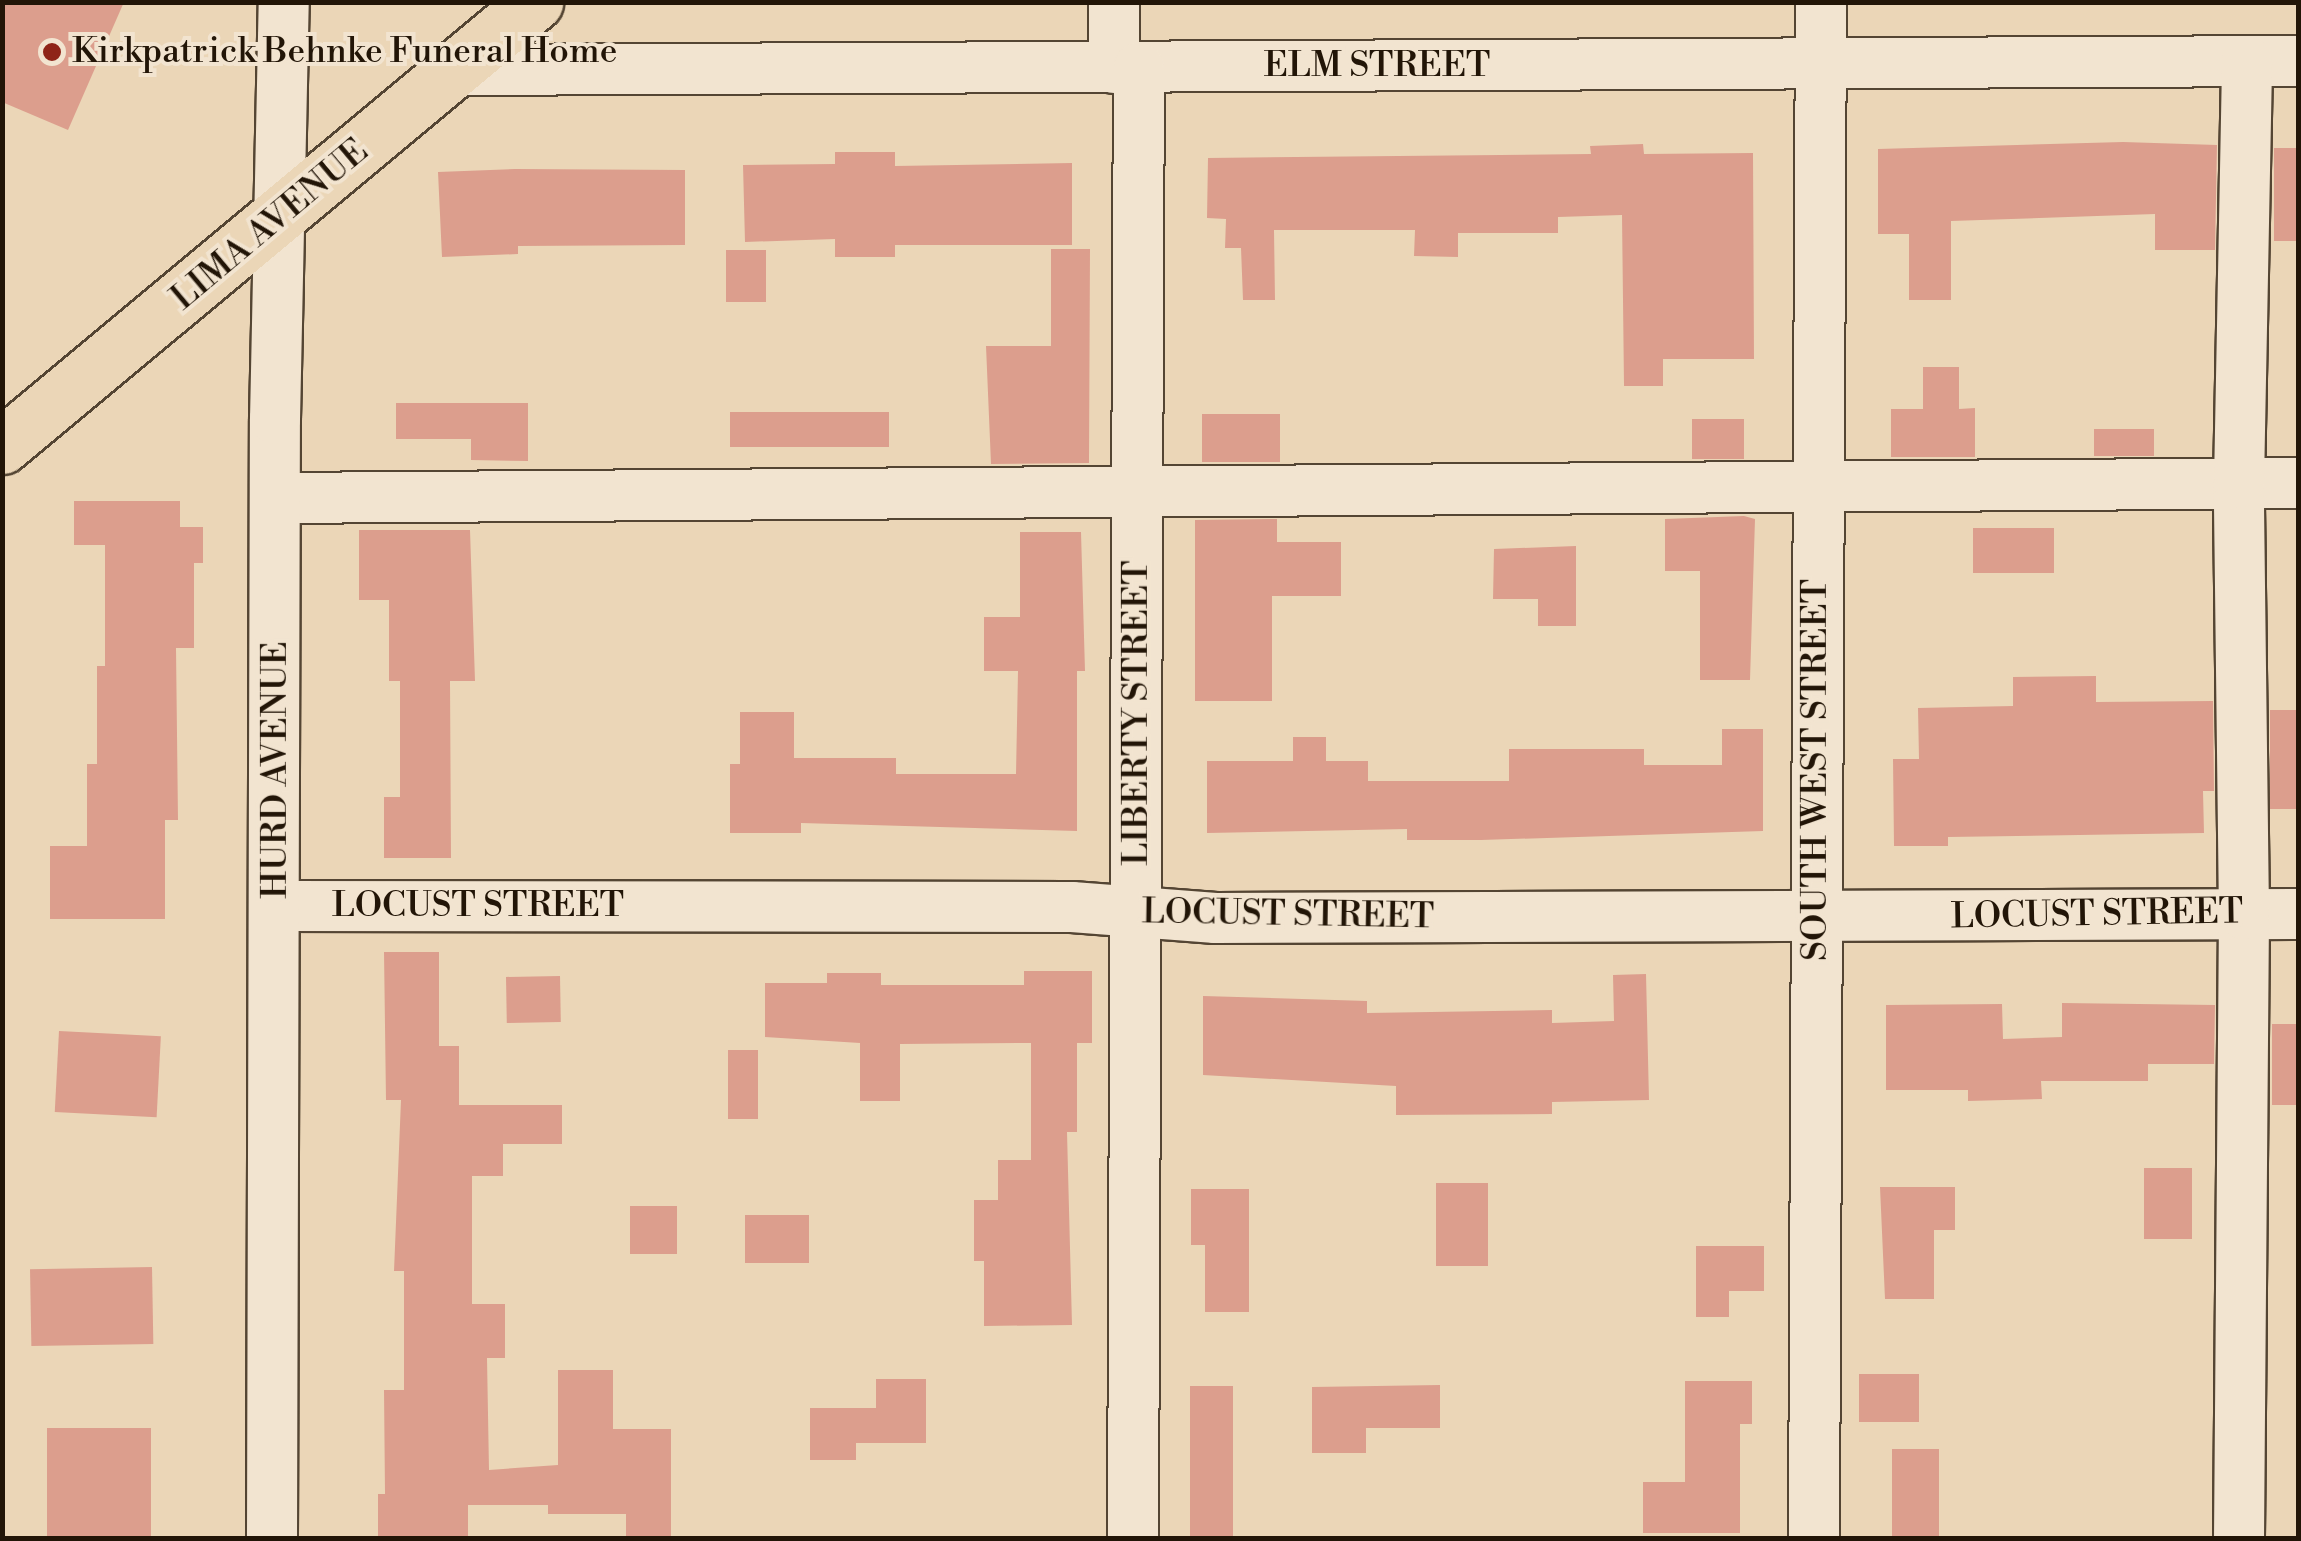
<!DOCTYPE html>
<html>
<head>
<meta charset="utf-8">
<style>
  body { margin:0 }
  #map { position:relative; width:2301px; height:1541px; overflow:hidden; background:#ebd6b7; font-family:"Libre Bodoni",serif }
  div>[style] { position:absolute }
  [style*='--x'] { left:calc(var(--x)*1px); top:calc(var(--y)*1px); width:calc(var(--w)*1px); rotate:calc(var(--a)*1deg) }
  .building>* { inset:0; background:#dc9e8d; transform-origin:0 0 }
  .roads { filter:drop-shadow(2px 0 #544533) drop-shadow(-2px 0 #544533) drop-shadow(0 2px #544533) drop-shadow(0 -2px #544533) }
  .minor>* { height:50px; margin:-25px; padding:0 25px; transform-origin:25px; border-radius:25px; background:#f2e4d0 }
  .major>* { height:55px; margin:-27.5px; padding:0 27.5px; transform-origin:27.5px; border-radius:27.5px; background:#ebd6b7 }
  .dots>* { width:28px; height:28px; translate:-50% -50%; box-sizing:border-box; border:5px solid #f2e4d0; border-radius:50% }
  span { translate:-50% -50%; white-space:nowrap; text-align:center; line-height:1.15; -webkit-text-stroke:8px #f2e4d0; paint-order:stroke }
  .poi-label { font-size:35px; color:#221507 }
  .left { translate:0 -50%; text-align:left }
  .street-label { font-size:35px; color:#221507 }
  .frame { position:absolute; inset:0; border:5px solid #221507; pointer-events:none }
</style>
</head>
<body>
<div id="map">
  <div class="building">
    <i style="clip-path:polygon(2px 2px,124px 2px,68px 130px,2px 102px)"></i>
    <i style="clip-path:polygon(2123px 142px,2217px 145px,2215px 250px,2155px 250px,2155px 214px,1951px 221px,1951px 300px,1909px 300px,1909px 234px,1878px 234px,1878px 149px)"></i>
    <i style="clip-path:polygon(1643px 144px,1644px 154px,1753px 153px,1754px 359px,1663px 359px,1663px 386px,1624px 386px,1622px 215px,1558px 217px,1558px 233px,1458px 233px,1458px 257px,1414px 256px,1415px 230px,1274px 230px,1275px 300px,1243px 300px,1241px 248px,1225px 248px,1226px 219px,1207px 218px,1208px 158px,1591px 154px,1590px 146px)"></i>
    <i style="left:2274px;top:148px;width:24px;height:93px"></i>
    <i style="clip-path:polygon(835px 152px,895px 152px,895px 166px,1072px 163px,1072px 245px,895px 245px,895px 257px,835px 257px,835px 239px,745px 242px,743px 165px,835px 164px)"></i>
    <i style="clip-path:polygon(515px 169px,685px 170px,685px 245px,518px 246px,518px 254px,442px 257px,438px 172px)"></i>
    <i style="clip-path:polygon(1051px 249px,1090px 249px,1089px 463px,991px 464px,986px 346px,1051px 346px)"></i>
    <i style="left:726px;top:250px;width:40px;height:52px"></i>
    <i style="clip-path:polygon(1923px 367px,1959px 367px,1959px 409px,1975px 408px,1975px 457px,1891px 457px,1891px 409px,1923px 409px)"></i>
    <i style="clip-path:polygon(396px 403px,528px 403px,528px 461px,471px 460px,471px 439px,396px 439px)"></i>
    <i style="left:730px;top:412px;width:159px;height:35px"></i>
    <i style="left:1202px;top:414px;width:78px;height:48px"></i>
    <i style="left:1692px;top:419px;width:52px;height:40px"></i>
    <i style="left:2094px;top:429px;width:60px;height:27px"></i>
    <i style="clip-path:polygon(74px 501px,180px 501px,180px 527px,203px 527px,203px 563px,194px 563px,194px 648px,176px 648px,178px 820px,165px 820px,165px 919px,50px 919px,50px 846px,87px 846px,87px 764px,97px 764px,97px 666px,105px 666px,105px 545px,74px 545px)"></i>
    <i style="clip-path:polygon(1744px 516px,1755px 519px,1750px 680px,1700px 680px,1700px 571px,1665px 571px,1665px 519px)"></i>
    <i style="clip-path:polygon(1277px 519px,1277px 542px,1341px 542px,1341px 596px,1272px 596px,1272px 701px,1195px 701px,1195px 520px)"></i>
    <i style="left:1973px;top:528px;width:81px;height:45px"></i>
    <i style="clip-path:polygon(359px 530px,470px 530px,475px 681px,450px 681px,451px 858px,384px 858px,384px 797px,400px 797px,400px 681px,389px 681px,389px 600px,359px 600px)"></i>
    <i style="clip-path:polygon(1020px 532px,1081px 532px,1085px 671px,1077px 671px,1077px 831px,801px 823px,801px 833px,730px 833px,730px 764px,740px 764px,740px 712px,794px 712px,794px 758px,896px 758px,896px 774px,1016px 774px,1018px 671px,984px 671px,984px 617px,1020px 617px)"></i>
    <i style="clip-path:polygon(1576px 546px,1576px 626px,1538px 626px,1538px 599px,1493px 599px,1494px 549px)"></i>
    <i style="clip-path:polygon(2096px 676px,2096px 702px,2213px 701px,2214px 791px,2203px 791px,2204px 833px,1948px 837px,1948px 846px,1894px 846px,1893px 759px,1919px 759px,1918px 708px,2013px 706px,2013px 677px)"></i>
    <i style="left:2270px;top:710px;width:28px;height:99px"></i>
    <i style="clip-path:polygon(1722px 729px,1763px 729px,1763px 831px,1481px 840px,1407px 840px,1407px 829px,1207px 833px,1207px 761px,1293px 761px,1293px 737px,1326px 737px,1326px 761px,1368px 761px,1368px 781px,1509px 781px,1509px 749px,1644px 749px,1644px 765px,1722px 765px)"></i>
    <i style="clip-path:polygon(384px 952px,439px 952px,439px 1046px,459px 1046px,459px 1105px,562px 1105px,562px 1144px,503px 1144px,503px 1176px,472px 1176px,472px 1304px,505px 1304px,505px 1358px,487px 1358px,489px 1470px,558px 1465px,558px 1370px,613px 1370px,613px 1429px,671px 1429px,671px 1538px,626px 1538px,626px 1514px,548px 1514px,548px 1505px,468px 1505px,468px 1538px,378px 1538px,378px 1494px,385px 1494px,384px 1390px,404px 1390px,404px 1271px,394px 1271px,401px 1100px,386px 1100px)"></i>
    <i style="clip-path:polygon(1024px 971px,1092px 971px,1092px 1043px,1077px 1043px,1077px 1132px,1067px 1132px,1072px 1325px,984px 1326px,984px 1261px,974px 1261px,974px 1200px,998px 1200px,998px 1160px,1031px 1160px,1031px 1043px,900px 1044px,900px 1101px,860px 1101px,860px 1043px,765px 1037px,765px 983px,827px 983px,827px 973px,881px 973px,881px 985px,1024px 985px)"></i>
    <i style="clip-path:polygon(1646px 974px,1649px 1100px,1552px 1102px,1552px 1114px,1396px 1115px,1396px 1086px,1203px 1075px,1203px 996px,1367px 1001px,1367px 1013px,1552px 1010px,1552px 1023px,1614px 1021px,1613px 975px)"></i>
    <i style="left:560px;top:976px;width:46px;height:54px;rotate:89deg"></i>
    <i style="clip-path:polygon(2062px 1003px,2215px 1005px,2214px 1064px,2148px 1064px,2148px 1081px,2041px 1081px,2042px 1099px,1968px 1101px,1968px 1090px,1886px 1090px,1886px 1005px,2002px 1004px,2003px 1039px,2062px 1037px)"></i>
    <i style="left:2272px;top:1024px;width:26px;height:81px"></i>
    <i style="left:59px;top:1031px;width:102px;height:81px;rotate:3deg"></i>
    <i style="left:728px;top:1050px;width:30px;height:69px"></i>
    <i style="left:2144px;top:1168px;width:48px;height:71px"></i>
    <i style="left:1436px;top:1183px;width:52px;height:83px"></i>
    <i style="clip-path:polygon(1880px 1187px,1955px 1187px,1955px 1230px,1934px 1230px,1934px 1299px,1885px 1299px)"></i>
    <i style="clip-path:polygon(1191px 1189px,1249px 1189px,1249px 1312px,1205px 1312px,1205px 1245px,1191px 1245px)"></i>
    <i style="left:630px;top:1206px;width:47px;height:48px"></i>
    <i style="left:745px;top:1215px;width:64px;height:48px"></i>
    <i style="clip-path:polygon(1696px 1246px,1764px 1246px,1764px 1291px,1729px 1291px,1729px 1317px,1696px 1317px)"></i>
    <i style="left:152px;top:1267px;width:77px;height:122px;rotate:89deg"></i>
    <i style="left:1859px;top:1374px;width:60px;height:48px"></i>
    <i style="clip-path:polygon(876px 1379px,926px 1379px,926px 1443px,856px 1443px,856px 1460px,810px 1460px,810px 1408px,876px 1408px)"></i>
    <i style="clip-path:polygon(1685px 1381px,1752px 1381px,1752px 1424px,1740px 1424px,1740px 1533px,1643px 1533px,1643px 1482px,1685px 1482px)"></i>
    <i style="clip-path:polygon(1440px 1385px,1440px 1428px,1366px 1428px,1366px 1453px,1312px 1453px,1312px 1387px)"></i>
    <i style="left:1233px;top:1386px;width:152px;height:43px;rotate:90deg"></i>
    <i style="left:47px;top:1428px;width:104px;height:110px"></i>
    <i style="left:1892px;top:1449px;width:47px;height:89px"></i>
  </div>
  <div class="roads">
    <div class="minor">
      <i style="--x:1114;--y:2;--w:66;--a:90"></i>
      <i style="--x:456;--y:70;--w:1842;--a:-0.28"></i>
      <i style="--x:275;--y:498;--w:2023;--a:-0.42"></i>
      <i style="--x:277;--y:906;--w:795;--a:0.07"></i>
      <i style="--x:1072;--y:907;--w:144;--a:4.4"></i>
      <i style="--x:1216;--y:918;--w:1082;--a:-0.21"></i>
      <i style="--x:272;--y:1538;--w:1119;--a:-89.85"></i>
      <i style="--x:275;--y:419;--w:417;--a:-88.8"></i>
      <i style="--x:1133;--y:1538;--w:1470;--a:-89.77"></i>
      <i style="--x:1814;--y:1538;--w:1536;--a:-89.74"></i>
      <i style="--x:2239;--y:1538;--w:624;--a:-89.54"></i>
      <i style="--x:2244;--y:914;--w:431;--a:-90.7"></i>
      <i style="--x:2239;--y:483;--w:422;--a:-88.9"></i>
    </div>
    <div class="major">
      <i style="--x:2;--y:446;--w:694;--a:-39.79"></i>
    </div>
  </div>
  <div class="dots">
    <i style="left:52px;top:52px;background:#8f2418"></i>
  </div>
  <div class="poi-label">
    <span class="left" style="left:72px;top:52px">Kirkpatrick Behnke Funeral Home</span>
  </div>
  <div class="street-label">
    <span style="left:1377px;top:66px">ELM STREET</span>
    <span style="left:270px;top:225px;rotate:-40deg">LIMA AVENUE</span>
    <span style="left:1137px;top:713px;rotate:-90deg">LIBERTY STREET</span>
    <span style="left:276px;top:770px;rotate:-90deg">HURD AVENUE</span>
    <span style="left:1816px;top:770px;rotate:-90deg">SOUTH WEST STREET</span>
    <span style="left:478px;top:906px">LOCUST STREET</span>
    <span style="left:1288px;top:915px;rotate:1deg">LOCUST STREET</span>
    <span style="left:2097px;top:915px;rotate:-1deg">LOCUST STREET</span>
  </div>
  <div class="frame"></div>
</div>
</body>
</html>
